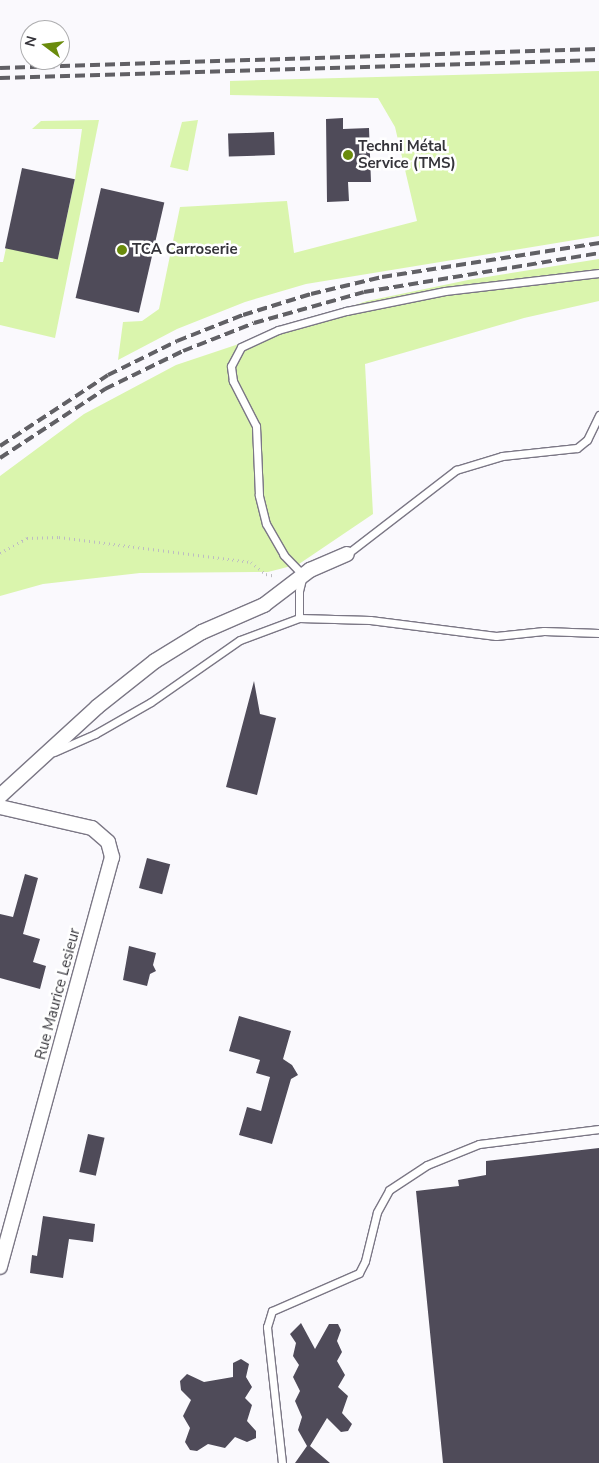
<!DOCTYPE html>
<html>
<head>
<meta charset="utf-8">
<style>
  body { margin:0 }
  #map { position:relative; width:599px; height:1463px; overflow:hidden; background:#faf9fd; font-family:"Nunito Sans",sans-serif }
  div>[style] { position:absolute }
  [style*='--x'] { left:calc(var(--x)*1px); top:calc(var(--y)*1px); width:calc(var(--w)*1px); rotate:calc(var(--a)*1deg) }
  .green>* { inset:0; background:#daf5ad }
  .building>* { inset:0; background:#4f4b59; transform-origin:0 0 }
  .path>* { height:3px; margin-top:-1.5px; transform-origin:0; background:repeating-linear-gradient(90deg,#bdbcc1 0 1px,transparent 0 5px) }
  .roads { filter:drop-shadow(1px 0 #7b7785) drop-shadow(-1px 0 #7b7785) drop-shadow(0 1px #7b7785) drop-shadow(0 -1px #7b7785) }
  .service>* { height:7px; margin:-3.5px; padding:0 3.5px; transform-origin:3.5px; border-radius:3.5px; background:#fff }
  .minor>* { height:14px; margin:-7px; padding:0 7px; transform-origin:7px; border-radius:7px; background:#fff }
  .rail>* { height:4px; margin-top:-2px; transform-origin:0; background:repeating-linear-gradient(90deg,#616065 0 10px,transparent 0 15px) }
  .dots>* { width:14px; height:14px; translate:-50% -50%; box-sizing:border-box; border:2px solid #fff; border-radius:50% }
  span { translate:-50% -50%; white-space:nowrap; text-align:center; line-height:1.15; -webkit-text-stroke:5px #fff; paint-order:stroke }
  .poi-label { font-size:15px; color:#35343a; font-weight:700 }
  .left { translate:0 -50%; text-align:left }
  .street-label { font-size:15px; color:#35343a }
  .north { position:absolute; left:20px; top:20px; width:50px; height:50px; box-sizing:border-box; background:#fff; border:1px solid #aeaeb0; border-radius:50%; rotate:285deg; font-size:14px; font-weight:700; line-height:20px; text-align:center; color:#35343a }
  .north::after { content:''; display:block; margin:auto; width:18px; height:22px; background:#6a8b0c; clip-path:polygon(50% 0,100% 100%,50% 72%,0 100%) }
</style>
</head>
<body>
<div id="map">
  <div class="green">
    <i style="clip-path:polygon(599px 71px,599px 236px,306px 284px,245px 302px,177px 329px,118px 360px,123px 322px,142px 321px,159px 309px,180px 207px,287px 201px,294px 253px,417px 221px,395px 127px,378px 98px,230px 95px,230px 81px)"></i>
    <i style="clip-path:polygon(99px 120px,55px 338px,0 325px,0 262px,3px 262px,6px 248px,58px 258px,75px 179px,82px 129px,32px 129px,41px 121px)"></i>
    <i style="clip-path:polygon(198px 120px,188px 171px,170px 167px,182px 122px)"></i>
    <i style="clip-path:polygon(599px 259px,599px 301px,524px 318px,365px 364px,373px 514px,299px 564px,268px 572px,140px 573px,43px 584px,0 596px,0 476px,84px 414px,176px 365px,367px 301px,468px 280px)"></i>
  </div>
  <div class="building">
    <i style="clip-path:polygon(343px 118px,343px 129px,369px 128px,371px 182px,348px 182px,349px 201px,327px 202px,326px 119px)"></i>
    <i style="left:274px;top:132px;width:23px;height:46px;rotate:88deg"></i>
    <i style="left:22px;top:168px;width:54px;height:82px;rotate:12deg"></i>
    <i style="left:101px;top:188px;width:65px;height:113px;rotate:13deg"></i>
    <i style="clip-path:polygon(254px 681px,260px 714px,276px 718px,257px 795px,226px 787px)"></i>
    <i style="left:147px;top:858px;width:24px;height:31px;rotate:15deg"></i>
    <i style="clip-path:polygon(25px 874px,38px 878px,23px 934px,40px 939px,33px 962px,46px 966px,40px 989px,0 978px,0 914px,13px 917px)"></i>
    <i style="clip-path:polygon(129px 946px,156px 953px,153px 965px,156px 971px,150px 974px,147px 986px,123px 980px)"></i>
    <i style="clip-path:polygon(239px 1016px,291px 1031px,283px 1059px,292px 1065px,298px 1075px,291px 1079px,272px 1144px,239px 1135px,247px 1107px,261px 1111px,270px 1077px,256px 1073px,260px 1060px,229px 1051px)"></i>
    <i style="left:88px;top:1134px;width:17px;height:39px;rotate:13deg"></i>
    <i style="clip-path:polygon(599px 1148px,599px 1463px,443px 1463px,416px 1191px,459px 1186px,458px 1180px,486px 1175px,486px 1161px)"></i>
    <i style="clip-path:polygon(43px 1216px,95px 1224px,93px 1242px,69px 1239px,63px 1278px,30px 1273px,32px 1255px,37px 1256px)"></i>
    <i style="clip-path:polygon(301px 1323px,315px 1349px,329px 1324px,338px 1324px,341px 1330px,337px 1341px,342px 1352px,337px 1361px,345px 1375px,338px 1387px,348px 1396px,342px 1413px,352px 1424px,348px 1431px,341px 1432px,327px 1418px,310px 1446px,330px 1463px,295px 1463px,307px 1446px,298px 1430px,302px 1417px,295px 1401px,300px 1391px,293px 1377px,299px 1365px,293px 1356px,296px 1343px,290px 1334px)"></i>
    <i style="clip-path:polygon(241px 1359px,249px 1364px,246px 1377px,252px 1387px,245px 1398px,252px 1405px,247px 1421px,256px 1431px,256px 1438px,247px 1442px,235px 1437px,225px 1448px,208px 1444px,197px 1451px,190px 1450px,185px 1442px,190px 1428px,183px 1416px,191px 1400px,181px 1390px,180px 1381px,187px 1374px,204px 1382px,233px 1377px,233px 1363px)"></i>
  </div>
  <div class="path">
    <i style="--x:0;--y:553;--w:31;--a:-29"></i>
    <i style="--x:27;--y:538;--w:32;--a:-2"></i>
    <i style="--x:59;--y:537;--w:194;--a:7.4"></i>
    <i style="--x:251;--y:562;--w:19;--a:39"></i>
    <i style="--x:266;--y:574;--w:10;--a:11"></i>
  </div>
  <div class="roads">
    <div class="service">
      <i style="--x:347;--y:554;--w:138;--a:-37.6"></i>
      <i style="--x:456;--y:470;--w:48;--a:-16.9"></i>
      <i style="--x:502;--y:456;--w:75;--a:-6.1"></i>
      <i style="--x:577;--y:448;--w:13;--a:-39"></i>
      <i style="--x:587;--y:440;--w:28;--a:-64"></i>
      <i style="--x:299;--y:618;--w:27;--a:-90"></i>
      <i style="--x:299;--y:591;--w:16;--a:-76"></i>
      <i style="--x:303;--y:575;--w:28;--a:-134"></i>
      <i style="--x:284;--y:555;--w:36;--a:-120"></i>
      <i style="--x:266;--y:524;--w:30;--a:-104"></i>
      <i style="--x:259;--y:495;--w:69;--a:-92.5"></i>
      <i style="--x:256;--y:426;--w:51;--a:-117.1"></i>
      <i style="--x:233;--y:381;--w:15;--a:-98"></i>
      <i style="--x:231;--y:366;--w:21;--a:-62"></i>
      <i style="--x:241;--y:347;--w:41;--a:-24.7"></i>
      <i style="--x:278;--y:330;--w:71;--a:-15.6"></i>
      <i style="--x:346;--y:311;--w:101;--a:-11.4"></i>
      <i style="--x:445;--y:291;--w:155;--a:-6.7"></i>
      <i style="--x:54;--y:752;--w:45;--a:-23.7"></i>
      <i style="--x:95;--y:734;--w:64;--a:-29.7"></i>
      <i style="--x:151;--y:702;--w:108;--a:-34.9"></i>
      <i style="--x:240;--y:640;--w:63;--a:-20.4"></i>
      <i style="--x:299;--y:618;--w:71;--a:1.6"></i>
      <i style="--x:370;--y:620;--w:127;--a:7.2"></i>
      <i style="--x:496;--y:636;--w:48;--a:-5.9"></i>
      <i style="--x:544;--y:631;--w:55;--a:2.1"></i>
      <i style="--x:282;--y:1463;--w:137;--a:-96.3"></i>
      <i style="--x:267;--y:1327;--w:17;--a:-73"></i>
      <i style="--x:272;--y:1311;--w:95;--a:-23.6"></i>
      <i style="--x:359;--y:1273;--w:13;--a:-63"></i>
      <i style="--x:365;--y:1261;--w:50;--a:-76.2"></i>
      <i style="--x:377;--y:1212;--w:25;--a:-61"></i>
      <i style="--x:389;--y:1190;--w:45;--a:-33.3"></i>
      <i style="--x:427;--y:1165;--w:56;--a:-22"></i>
      <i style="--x:479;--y:1144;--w:121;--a:-7.1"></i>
    </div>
    <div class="minor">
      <i style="--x:0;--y:796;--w:132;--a:-42.5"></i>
      <i style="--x:97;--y:707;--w:74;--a:-38.4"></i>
      <i style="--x:155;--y:661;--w:55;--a:-31.7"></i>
      <i style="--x:202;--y:632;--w:68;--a:-23.5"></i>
      <i style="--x:264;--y:605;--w:58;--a:-37.3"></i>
      <i style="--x:310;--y:570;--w:40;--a:-23.4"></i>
      <i style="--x:0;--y:807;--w:94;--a:12.9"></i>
      <i style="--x:92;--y:828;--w:21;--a:41"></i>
      <i style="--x:108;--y:842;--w:16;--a:75"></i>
      <i style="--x:112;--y:857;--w:425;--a:105.3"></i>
    </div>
  </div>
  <div class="rail">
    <i style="--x:0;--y:68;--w:599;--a:-1.82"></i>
    <i style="--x:0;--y:78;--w:599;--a:-1.72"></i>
    <i style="--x:0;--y:446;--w:129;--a:-33.3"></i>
    <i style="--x:108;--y:375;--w:77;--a:-26.2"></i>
    <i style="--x:177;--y:341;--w:71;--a:-21.5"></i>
    <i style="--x:243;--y:315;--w:71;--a:-17.2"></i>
    <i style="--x:311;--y:294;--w:73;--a:-13.5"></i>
    <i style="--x:382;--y:277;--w:220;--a:-8.9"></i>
    <i style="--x:0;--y:458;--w:126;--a:-33.3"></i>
    <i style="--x:105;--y:389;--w:87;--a:-26"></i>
    <i style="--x:183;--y:351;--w:76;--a:-21.5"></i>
    <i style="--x:254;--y:323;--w:114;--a:-15.7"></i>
    <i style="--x:364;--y:292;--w:238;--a:-9.4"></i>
  </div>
  <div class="dots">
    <i style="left:348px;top:155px;background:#6a8b0c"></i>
    <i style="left:122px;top:250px;background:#6a8b0c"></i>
  </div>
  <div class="poi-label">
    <span class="left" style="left:358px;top:155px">Techni Métal<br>Service (TMS)</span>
    <span class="left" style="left:132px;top:250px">TCA Carroserie</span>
  </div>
  <div class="street-label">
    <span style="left:58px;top:994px;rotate:-75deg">Rue Maurice Lesieur</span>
  </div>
  <div class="north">N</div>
</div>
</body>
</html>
